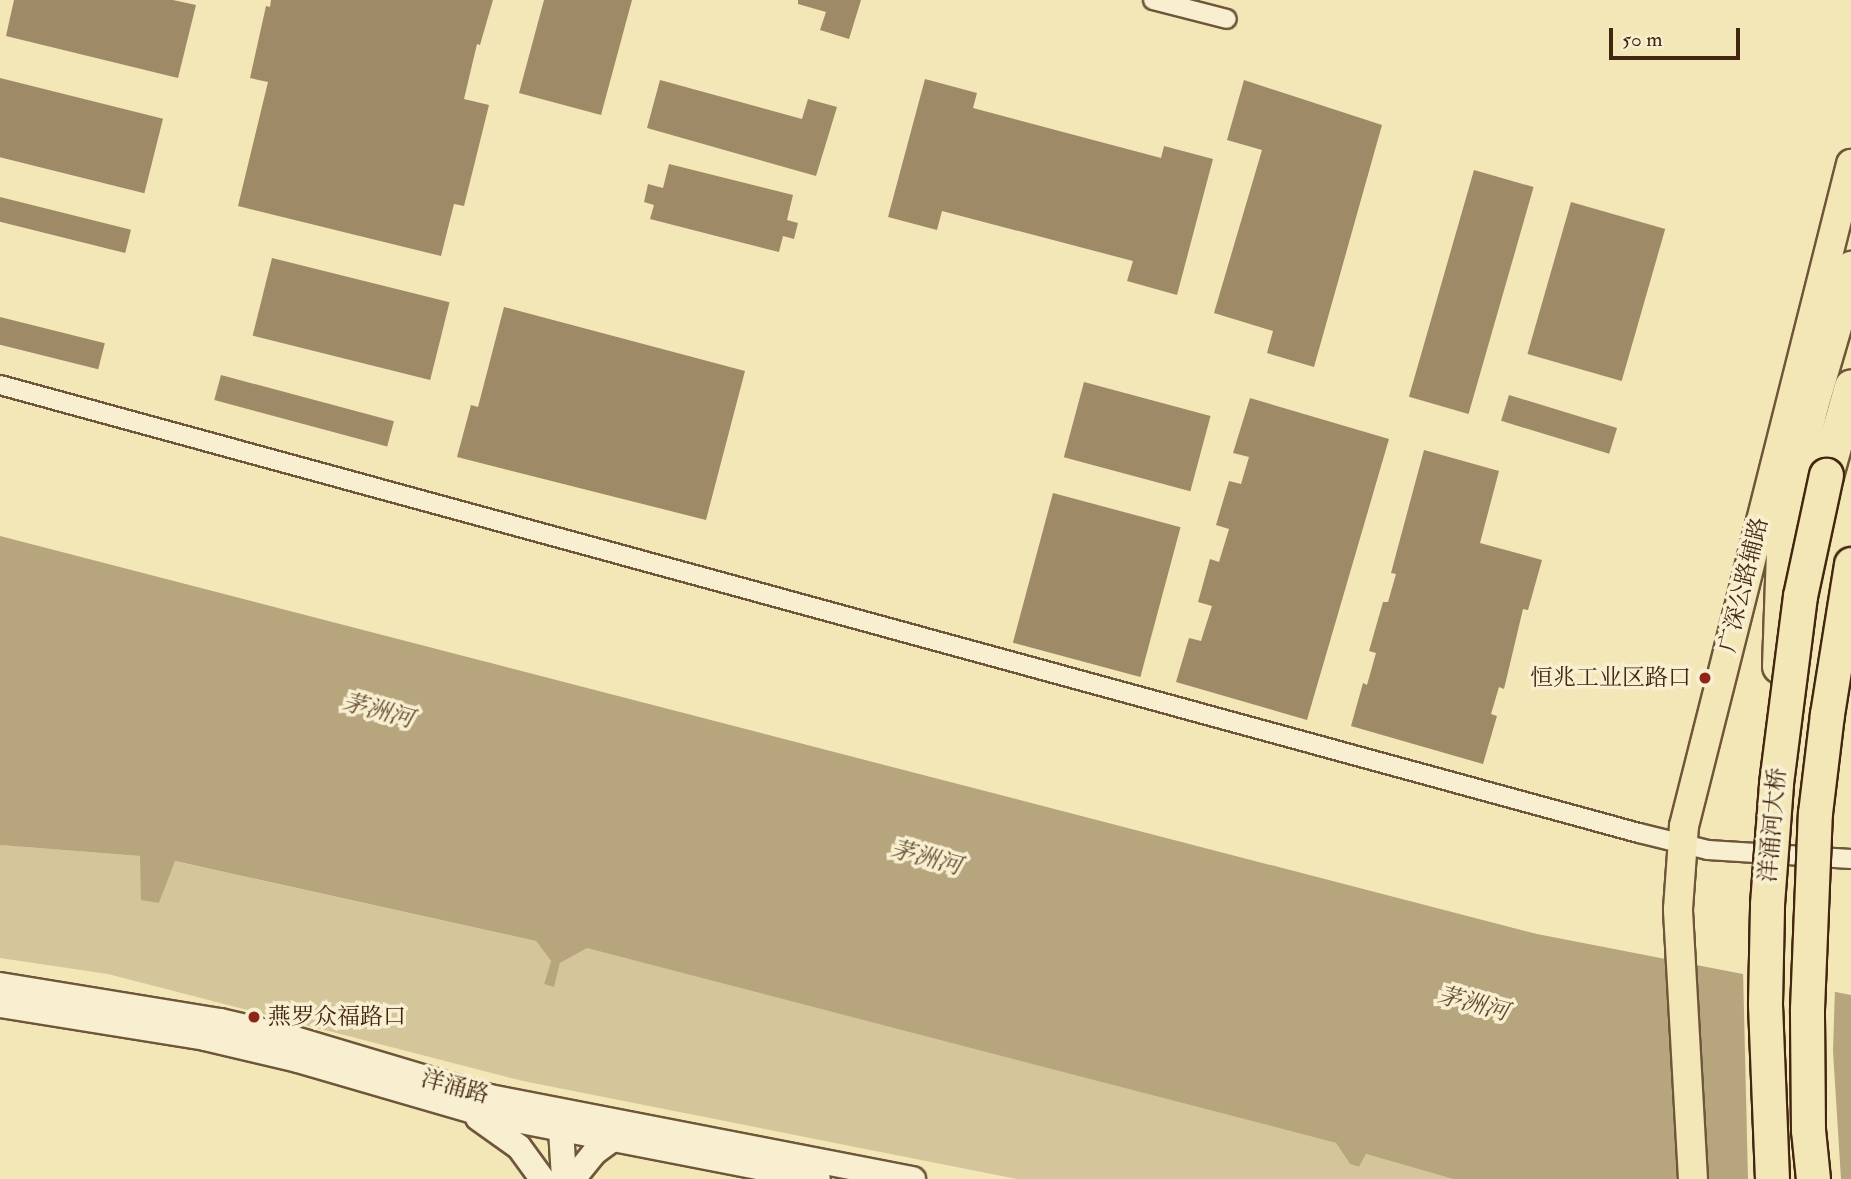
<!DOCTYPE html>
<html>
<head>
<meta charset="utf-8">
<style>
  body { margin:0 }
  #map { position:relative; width:1851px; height:1179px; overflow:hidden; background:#f3e6b7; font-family:"IM FELL Double Pica","Noto Serif SC",serif }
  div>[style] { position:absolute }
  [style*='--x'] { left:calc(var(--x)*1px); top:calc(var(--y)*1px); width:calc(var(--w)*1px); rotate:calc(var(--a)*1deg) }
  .green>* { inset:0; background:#d5c59b }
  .water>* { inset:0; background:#b7a57e }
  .pier>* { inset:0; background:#f3e6b7 }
  .building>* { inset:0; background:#9f8a67; transform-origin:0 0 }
  .roads { filter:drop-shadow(2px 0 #6f563a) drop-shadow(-2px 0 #6f563a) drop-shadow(0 2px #6f563a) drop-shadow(0 -2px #6f563a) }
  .street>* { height:18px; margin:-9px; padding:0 9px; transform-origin:9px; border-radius:9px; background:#f7efd0 }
  .secondary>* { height:24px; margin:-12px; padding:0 12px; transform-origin:12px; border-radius:12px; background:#f7efd0 }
  .primary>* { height:28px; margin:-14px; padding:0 14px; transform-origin:14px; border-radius:14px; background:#f3e6b7 }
  .highway>* { height:33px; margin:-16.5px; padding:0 16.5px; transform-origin:16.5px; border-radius:16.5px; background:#f3e6b7 }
  .bridges { filter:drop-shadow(2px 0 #432610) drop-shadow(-2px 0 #432610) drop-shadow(0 2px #432610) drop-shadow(0 -2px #432610) }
  .highway-bridge>* { height:33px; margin:-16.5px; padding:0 16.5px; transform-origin:16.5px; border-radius:16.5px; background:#f3e6b7 }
  .dots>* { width:19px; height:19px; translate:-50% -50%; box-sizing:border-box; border:4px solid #f7efd0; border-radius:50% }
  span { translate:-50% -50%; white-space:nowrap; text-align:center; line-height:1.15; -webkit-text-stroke:7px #f7efd0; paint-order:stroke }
  .street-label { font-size:23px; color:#432610 }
  .poi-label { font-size:23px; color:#432610 }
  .right { translate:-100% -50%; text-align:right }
  .left { translate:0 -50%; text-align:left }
  .water-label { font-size:24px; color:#664c31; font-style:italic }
  .scale { position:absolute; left:1609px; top:28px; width:131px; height:32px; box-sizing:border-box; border:4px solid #432610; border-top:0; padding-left:9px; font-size:21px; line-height:24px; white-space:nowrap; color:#432610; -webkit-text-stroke:5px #f7efd0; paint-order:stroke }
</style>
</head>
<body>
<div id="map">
  <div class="green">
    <i style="clip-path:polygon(0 845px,141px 856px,141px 899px,159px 903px,174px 861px,536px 941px,551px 961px,544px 984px,554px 986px,560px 963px,587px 947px,1336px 1143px,1350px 1164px,1359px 1167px,1366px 1154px,1453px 1179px,1017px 1179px,523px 1081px,108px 974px,0 958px)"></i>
  </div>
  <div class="water">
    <i style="clip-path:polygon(0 536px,1537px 934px,1851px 995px,1851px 1179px,1453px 1179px,1366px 1154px,1359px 1167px,1350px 1164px,1336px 1143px,587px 948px,560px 963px,554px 987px,544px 984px,551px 961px,536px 941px,175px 861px,159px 903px,141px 900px,140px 856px,0 845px)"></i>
  </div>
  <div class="pier">
    <i style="clip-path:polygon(1743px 970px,1835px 988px,1833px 1051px,1841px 1179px,1748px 1179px)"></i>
  </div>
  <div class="building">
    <i style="clip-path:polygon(14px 0,173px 0,196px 5px,178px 78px,6px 36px)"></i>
    <i style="clip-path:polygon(271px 0,493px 0,480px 45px,477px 44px,464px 99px,489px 105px,464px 206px,454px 204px,441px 256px,238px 206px,268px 82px,250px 78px,266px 6px,270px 7px)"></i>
    <i style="clip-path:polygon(544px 0,632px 0,601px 115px,519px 93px)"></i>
    <i style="clip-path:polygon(798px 0,861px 0,849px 39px,820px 30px,826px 12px,798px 4px)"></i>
    <i style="left:0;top:78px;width:168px;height:77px;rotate:14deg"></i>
    <i style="clip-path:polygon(925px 79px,977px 93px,973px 108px,1161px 158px,1164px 146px,1213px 159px,1177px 295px,1127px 281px,1133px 261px,942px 211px,937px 230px,888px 217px)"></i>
    <i style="clip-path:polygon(660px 80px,802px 119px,808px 99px,837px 107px,816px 176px,647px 128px)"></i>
    <i style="clip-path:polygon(1244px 80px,1382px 125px,1314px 367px,1267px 353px,1273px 331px,1214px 313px,1262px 150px,1227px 140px)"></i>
    <i style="clip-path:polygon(669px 164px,793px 195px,787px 220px,798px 223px,794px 239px,783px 236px,779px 252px,650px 219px,654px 205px,644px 202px,648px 184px,663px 188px)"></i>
    <i style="left:1474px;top:170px;width:62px;height:236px;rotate:16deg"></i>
    <i style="left:0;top:197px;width:135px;height:24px;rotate:14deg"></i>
    <i style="left:1571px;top:202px;width:98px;height:158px;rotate:16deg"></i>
    <i style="left:272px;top:258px;width:183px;height:80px;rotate:14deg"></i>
    <i style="clip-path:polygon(504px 307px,745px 371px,706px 520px,457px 457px,471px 405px,478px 407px)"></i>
    <i style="left:0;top:317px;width:108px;height:27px;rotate:14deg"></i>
    <i style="left:221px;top:375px;width:179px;height:26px;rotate:15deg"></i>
    <i style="left:1084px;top:382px;width:131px;height:78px;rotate:15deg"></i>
    <i style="left:1509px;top:395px;width:113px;height:27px;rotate:17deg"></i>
    <i style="clip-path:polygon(1250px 398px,1389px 439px,1307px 720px,1176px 682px,1189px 638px,1201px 641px,1212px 606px,1198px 602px,1210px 559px,1219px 562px,1229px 529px,1216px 525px,1229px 481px,1241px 484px,1249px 457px,1233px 453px)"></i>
    <i style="clip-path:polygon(1424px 450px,1499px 471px,1480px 543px,1542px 560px,1528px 610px,1523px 609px,1504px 689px,1499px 687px,1491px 714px,1497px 716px,1483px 764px,1351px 726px,1363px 683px,1367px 685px,1376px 653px,1369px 651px,1383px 602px,1388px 602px,1396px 574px,1391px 573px)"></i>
    <i style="left:1053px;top:493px;width:132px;height:155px;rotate:15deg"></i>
  </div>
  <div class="roads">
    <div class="street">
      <i style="--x:1153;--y:0;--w:76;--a:14.4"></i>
      <i style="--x:0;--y:385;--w:1699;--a:15.29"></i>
      <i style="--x:1639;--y:833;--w:71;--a:13.8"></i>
      <i style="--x:1708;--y:850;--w:143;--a:3.6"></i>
    </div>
    <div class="secondary">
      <i style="--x:0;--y:985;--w:223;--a:9.3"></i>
      <i style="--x:220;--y:1021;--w:67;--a:13"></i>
      <i style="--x:285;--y:1036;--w:214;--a:16.6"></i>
      <i style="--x:490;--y:1097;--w:431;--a:11"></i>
      <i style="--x:0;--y:1005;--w:208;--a:9.1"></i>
      <i style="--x:205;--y:1038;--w:96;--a:13.3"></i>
      <i style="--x:298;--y:1060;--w:190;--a:16.2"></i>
      <i style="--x:480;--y:1113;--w:344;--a:11"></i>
      <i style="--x:560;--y:1113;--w:66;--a:86.5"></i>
      <i style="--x:478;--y:1118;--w:50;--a:35.3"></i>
      <i style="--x:519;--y:1147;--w:39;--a:54"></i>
      <i style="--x:573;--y:1179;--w:35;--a:-51"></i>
      <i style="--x:595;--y:1152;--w:24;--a:-36"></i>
    </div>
    <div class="primary">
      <i style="--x:1693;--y:1179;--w:270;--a:-93.2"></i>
      <i style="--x:1678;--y:909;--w:83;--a:-85.9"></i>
      <i style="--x:1684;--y:826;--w:683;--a:-75.84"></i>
    </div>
    <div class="highway">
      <i style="--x:1826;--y:475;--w:92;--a:-74.3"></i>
      <i style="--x:1779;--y:666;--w:117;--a:-88"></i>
      <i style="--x:1783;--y:549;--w:49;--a:-83"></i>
      <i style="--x:1789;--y:500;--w:98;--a:-77"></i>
      <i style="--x:1811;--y:405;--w:143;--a:-73.7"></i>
    </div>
  </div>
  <div class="bridges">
    <div class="highway-bridge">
      <i style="--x:1772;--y:1179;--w:176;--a:-92.3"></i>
      <i style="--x:1765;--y:1003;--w:99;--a:-88.8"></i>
      <i style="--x:1767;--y:904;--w:121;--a:-85.7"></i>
      <i style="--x:1776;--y:783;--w:189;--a:-82.7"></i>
      <i style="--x:1800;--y:596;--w:124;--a:-77.9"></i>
      <i style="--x:1813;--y:1179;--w:49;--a:-95.8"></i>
      <i style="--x:1808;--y:1130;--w:121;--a:-90.5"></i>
      <i style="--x:1807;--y:1009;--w:196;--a:-87.7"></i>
      <i style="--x:1815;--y:813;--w:100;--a:-83.1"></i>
      <i style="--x:1827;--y:714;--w:152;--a:-80.9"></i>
    </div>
  </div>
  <div class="dots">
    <i style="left:1705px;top:678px;background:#8f2418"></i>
    <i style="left:254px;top:1017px;background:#8f2418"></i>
  </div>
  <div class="street-label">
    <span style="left:1744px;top:585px;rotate:-76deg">广深公路辅路</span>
    <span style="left:1773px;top:825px;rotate:-85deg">洋涌河大桥</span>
    <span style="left:455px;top:1087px;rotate:15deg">洋涌路</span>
  </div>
  <div class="poi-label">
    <span class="right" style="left:1691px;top:678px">恒兆工业区路口</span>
    <span class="left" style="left:268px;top:1017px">燕罗众福路口</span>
  </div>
  <div class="water-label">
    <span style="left:378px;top:711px;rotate:15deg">茅洲河</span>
    <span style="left:926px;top:858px;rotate:15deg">茅洲河</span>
    <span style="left:1473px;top:1004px;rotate:15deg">茅洲河</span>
  </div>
  <div class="scale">50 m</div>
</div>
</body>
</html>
